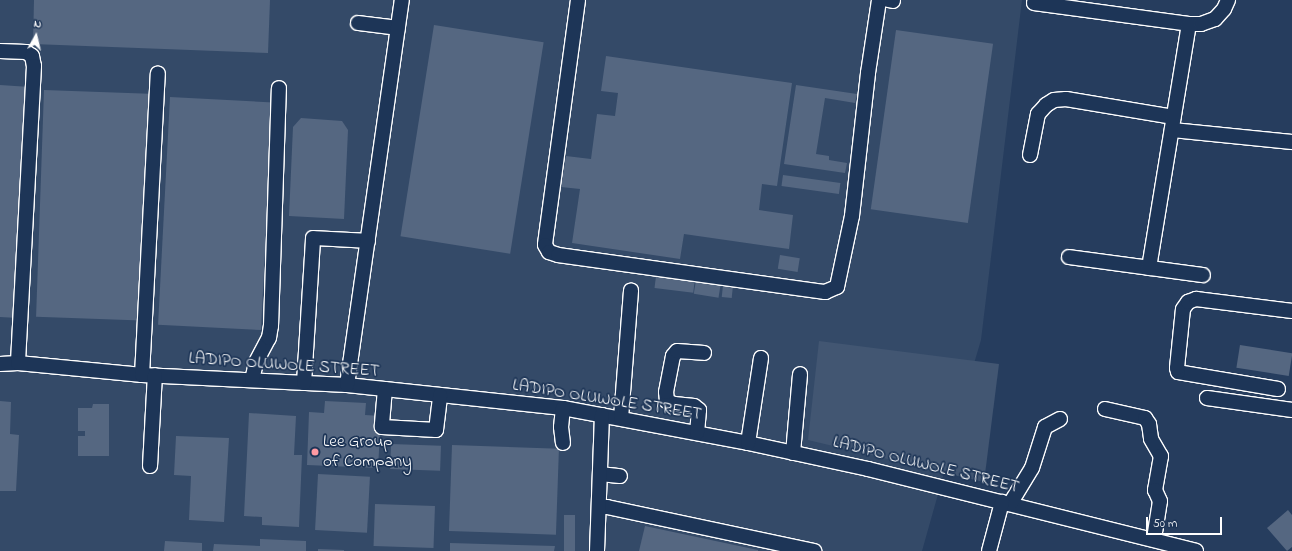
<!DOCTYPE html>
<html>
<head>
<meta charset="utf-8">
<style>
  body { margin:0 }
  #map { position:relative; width:1292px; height:551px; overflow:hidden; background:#263d5e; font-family:"Indie Flower",sans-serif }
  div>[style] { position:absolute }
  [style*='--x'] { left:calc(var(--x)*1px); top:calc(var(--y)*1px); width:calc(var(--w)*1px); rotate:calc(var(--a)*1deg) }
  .built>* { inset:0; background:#344a68 }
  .green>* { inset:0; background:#425672 }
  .building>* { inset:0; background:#556781; transform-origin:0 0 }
  .roads { filter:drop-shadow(1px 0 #fff) drop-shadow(-1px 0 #fff) drop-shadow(0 1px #fff) drop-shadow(0 -1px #fff) }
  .minor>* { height:14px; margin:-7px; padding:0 7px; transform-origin:7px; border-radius:7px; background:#1d3557 }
  .dots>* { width:11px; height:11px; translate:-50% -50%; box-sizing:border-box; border:2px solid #1d3557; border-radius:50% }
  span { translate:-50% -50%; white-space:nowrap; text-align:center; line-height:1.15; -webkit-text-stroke:3.5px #1d3557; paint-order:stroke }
  .street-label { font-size:17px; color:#fff }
  .poi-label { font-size:17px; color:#fff }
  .left { translate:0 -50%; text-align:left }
  .north { position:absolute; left:16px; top:16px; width:40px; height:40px; -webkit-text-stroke:3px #1d3557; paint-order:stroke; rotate:8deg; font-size:11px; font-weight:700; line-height:16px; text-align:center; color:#fff }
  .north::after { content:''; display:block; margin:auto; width:14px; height:18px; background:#fff; clip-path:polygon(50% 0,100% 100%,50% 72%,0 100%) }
  .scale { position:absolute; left:1146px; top:517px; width:76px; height:18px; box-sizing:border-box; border:2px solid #fff; border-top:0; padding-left:5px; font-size:12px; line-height:14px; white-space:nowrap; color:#fff; -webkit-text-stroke:3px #1d3557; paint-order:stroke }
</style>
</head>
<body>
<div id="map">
  <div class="built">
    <i style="clip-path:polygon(0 0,1022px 0,981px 340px,970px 377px,984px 482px,944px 473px,922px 551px,0 551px)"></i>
  </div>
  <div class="green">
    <i style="clip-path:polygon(819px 341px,999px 364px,984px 482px,808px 440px)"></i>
  </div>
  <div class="building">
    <i style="clip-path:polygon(34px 0,270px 0,268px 53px,33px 44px)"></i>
    <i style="left:434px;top:25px;width:111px;height:214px;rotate:9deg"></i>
    <i style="left:896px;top:30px;width:98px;height:181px;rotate:8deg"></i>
    <i style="clip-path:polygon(606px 56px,792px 83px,777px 186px,762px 184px,759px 210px,793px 215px,789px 249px,684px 234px,680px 259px,572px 243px,580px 189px,561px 187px,566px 156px,591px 159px,597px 114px,615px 116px,618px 93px,601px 91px)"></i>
    <i style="clip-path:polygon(0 85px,30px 87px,18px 318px,0 317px)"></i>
    <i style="clip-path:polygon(796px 85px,857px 94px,855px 103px,825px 98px,816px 154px,829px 156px,829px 160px,847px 163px,845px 173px,784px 164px)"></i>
    <i style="left:44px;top:90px;width:105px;height:227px;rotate:2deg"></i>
    <i style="left:170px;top:97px;width:103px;height:228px;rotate:3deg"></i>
    <i style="clip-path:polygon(301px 118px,342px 121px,348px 130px,344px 219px,289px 216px,293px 127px)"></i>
    <i style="left:783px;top:175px;width:58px;height:11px;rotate:8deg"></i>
    <i style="left:780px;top:255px;width:20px;height:14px;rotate:9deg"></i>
    <i style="left:656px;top:276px;width:39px;height:12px;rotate:7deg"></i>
    <i style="left:696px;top:280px;width:25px;height:14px;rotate:9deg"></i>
    <i style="left:723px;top:285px;width:10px;height:12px;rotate:6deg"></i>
    <i style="left:1240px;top:345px;width:53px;height:23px;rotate:9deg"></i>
    <i style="clip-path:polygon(0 401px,11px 402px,10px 434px,19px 435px,16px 491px,0 491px)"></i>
    <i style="clip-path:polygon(325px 401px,366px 403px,365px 415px,381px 416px,378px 468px,307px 465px,309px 412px,324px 413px)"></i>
    <i style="clip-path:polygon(93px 404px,109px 404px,109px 456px,78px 456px,78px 436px,85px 436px,85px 431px,78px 431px,78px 408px,92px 408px)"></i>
    <i style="clip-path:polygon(249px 413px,296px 416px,294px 455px,302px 455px,299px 527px,262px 525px,262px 517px,244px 516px)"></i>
    <i style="clip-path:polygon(176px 436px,229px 438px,224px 522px,189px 520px,191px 476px,174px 475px)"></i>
    <i style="left:391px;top:444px;width:50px;height:25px;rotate:2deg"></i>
    <i style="left:452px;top:445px;width:107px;height:86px;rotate:2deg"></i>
    <i style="left:318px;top:474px;width:52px;height:56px;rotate:3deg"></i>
    <i style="left:375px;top:504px;width:60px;height:42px;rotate:2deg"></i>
    <i style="clip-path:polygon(1288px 510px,1292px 515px,1292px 547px,1287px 551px,1267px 528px)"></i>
    <i style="left:564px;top:515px;width:11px;height:36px"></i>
    <i style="clip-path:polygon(645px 526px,758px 550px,758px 551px,639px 551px)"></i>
    <i style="clip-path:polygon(260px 539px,306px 541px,306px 551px,213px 551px,214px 544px,260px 546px)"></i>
    <i style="clip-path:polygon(165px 541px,202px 543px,202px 551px,164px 551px)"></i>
    <i style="clip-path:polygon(450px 543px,555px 546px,554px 551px,450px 551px)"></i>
    <i style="clip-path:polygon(318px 549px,344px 550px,344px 551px,318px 551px)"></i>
  </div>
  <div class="roads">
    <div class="minor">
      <i style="--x:578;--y:0;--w:247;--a:97.7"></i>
      <i style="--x:545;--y:245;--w:8;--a:60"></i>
      <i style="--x:549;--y:252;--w:9;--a:18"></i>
      <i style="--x:558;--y:255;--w:270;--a:7.9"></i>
      <i style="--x:825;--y:292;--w:13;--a:-23"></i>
      <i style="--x:837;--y:287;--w:73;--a:-78.1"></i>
      <i style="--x:852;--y:216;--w:144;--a:-83.6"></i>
      <i style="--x:868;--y:73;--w:74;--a:-81.4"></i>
      <i style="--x:888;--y:0;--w:5;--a:11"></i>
      <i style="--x:1034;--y:3;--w:156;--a:7.7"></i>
      <i style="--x:1189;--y:24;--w:12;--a:0"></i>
      <i style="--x:1201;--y:24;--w:15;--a:-20"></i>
      <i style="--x:1215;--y:19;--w:13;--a:-48"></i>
      <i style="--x:1224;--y:9;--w:10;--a:-66"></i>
      <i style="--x:358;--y:23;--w:40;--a:7.1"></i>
      <i style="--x:0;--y:51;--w:26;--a:2"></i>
      <i style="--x:26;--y:52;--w:7;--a:34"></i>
      <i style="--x:32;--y:56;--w:10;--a:79"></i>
      <i style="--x:34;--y:66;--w:297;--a:93.1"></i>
      <i style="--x:1172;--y:130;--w:121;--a:5.7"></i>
      <i style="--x:1030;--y:155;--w:42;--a:-79"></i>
      <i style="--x:1038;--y:114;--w:12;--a:-48"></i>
      <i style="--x:1046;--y:105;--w:9;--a:-32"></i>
      <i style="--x:1054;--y:100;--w:12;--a:-5"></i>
      <i style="--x:1066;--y:99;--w:109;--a:9.5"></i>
      <i style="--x:1069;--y:257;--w:135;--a:7.7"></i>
      <i style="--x:1149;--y:268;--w:247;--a:-80.7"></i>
      <i style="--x:0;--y:364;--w:18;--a:-3"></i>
      <i style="--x:18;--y:363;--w:125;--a:5.5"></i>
      <i style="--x:142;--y:375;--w:205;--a:2.8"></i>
      <i style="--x:347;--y:385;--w:217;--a:6.1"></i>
      <i style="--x:563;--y:408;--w:188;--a:10.7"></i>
      <i style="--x:748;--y:443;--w:123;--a:12.2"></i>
      <i style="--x:868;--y:469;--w:338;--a:14"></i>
      <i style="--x:142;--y:375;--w:302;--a:-87"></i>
      <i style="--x:252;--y:380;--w:18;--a:-77"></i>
      <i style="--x:256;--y:362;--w:27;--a:-62"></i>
      <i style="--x:269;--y:338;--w:12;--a:-81"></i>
      <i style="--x:271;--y:326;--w:238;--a:-88.1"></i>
      <i style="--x:304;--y:383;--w:145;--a:-86.4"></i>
      <i style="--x:313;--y:238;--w:55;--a:3.1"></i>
      <i style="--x:347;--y:385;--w:389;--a:-81.9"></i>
      <i style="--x:385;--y:389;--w:38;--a:95"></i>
      <i style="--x:382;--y:427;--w:54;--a:3.2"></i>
      <i style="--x:436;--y:430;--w:35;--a:-83"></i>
      <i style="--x:1278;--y:389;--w:101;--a:-170.4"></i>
      <i style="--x:1178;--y:372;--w:4;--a:-104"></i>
      <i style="--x:1177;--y:368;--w:59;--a:-84.2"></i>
      <i style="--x:1183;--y:309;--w:9;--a:-54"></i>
      <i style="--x:1188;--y:302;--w:9;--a:-21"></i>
      <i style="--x:1196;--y:299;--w:97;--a:7.1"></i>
      <i style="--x:1207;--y:398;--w:86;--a:8"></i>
      <i style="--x:563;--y:408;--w:19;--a:96"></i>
      <i style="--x:561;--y:427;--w:16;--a:83"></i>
      <i style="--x:1105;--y:409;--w:41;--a:12.7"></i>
      <i style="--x:1145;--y:418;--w:7;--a:56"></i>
      <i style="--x:1149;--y:424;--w:15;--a:82"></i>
      <i style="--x:1151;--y:439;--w:20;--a:60"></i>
      <i style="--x:1161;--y:456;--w:35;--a:100"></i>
      <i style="--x:1155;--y:490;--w:12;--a:66"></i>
      <i style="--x:1160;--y:501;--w:39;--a:99"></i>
      <i style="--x:621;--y:418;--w:128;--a:-85.5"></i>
      <i style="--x:697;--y:433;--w:23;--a:-85"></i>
      <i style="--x:699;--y:410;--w:6;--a:-141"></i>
      <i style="--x:694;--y:406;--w:20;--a:-174"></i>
      <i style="--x:674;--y:404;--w:8;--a:-157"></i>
      <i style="--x:667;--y:401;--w:9;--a:-96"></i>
      <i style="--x:666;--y:392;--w:37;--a:-79"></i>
      <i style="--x:673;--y:356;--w:6;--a:-51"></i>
      <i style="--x:677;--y:351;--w:27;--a:4"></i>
      <i style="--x:748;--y:443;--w:86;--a:-81.3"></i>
      <i style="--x:793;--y:453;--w:79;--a:-84.9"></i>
      <i style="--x:150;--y:466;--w:91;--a:-86.9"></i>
      <i style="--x:600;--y:474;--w:20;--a:6"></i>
      <i style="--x:1010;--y:504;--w:42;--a:-58.6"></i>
      <i style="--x:1032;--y:468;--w:43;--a:-72.4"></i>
      <i style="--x:1045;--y:427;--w:17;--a:-28"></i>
      <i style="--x:599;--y:507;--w:8;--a:0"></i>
      <i style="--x:607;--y:507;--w:212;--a:12"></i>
      <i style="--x:597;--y:551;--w:136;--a:-87.9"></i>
      <i style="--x:989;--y:551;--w:51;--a:-75.1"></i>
    </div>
  </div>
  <div class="dots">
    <i style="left:315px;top:452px;background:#ff9aa2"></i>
  </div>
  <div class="street-label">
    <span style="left:284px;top:365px;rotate:4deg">LADIPO OLUWOLE STREET</span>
    <span style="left:607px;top:400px;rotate:9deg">LADIPO OLUWOLE STREET</span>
    <span style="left:926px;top:465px;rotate:14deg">LADIPO OLUWOLE STREET</span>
  </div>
  <div class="poi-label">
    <span class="left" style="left:323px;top:452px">Lee Group<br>of Company</span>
  </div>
  <div class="north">N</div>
  <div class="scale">50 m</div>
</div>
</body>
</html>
